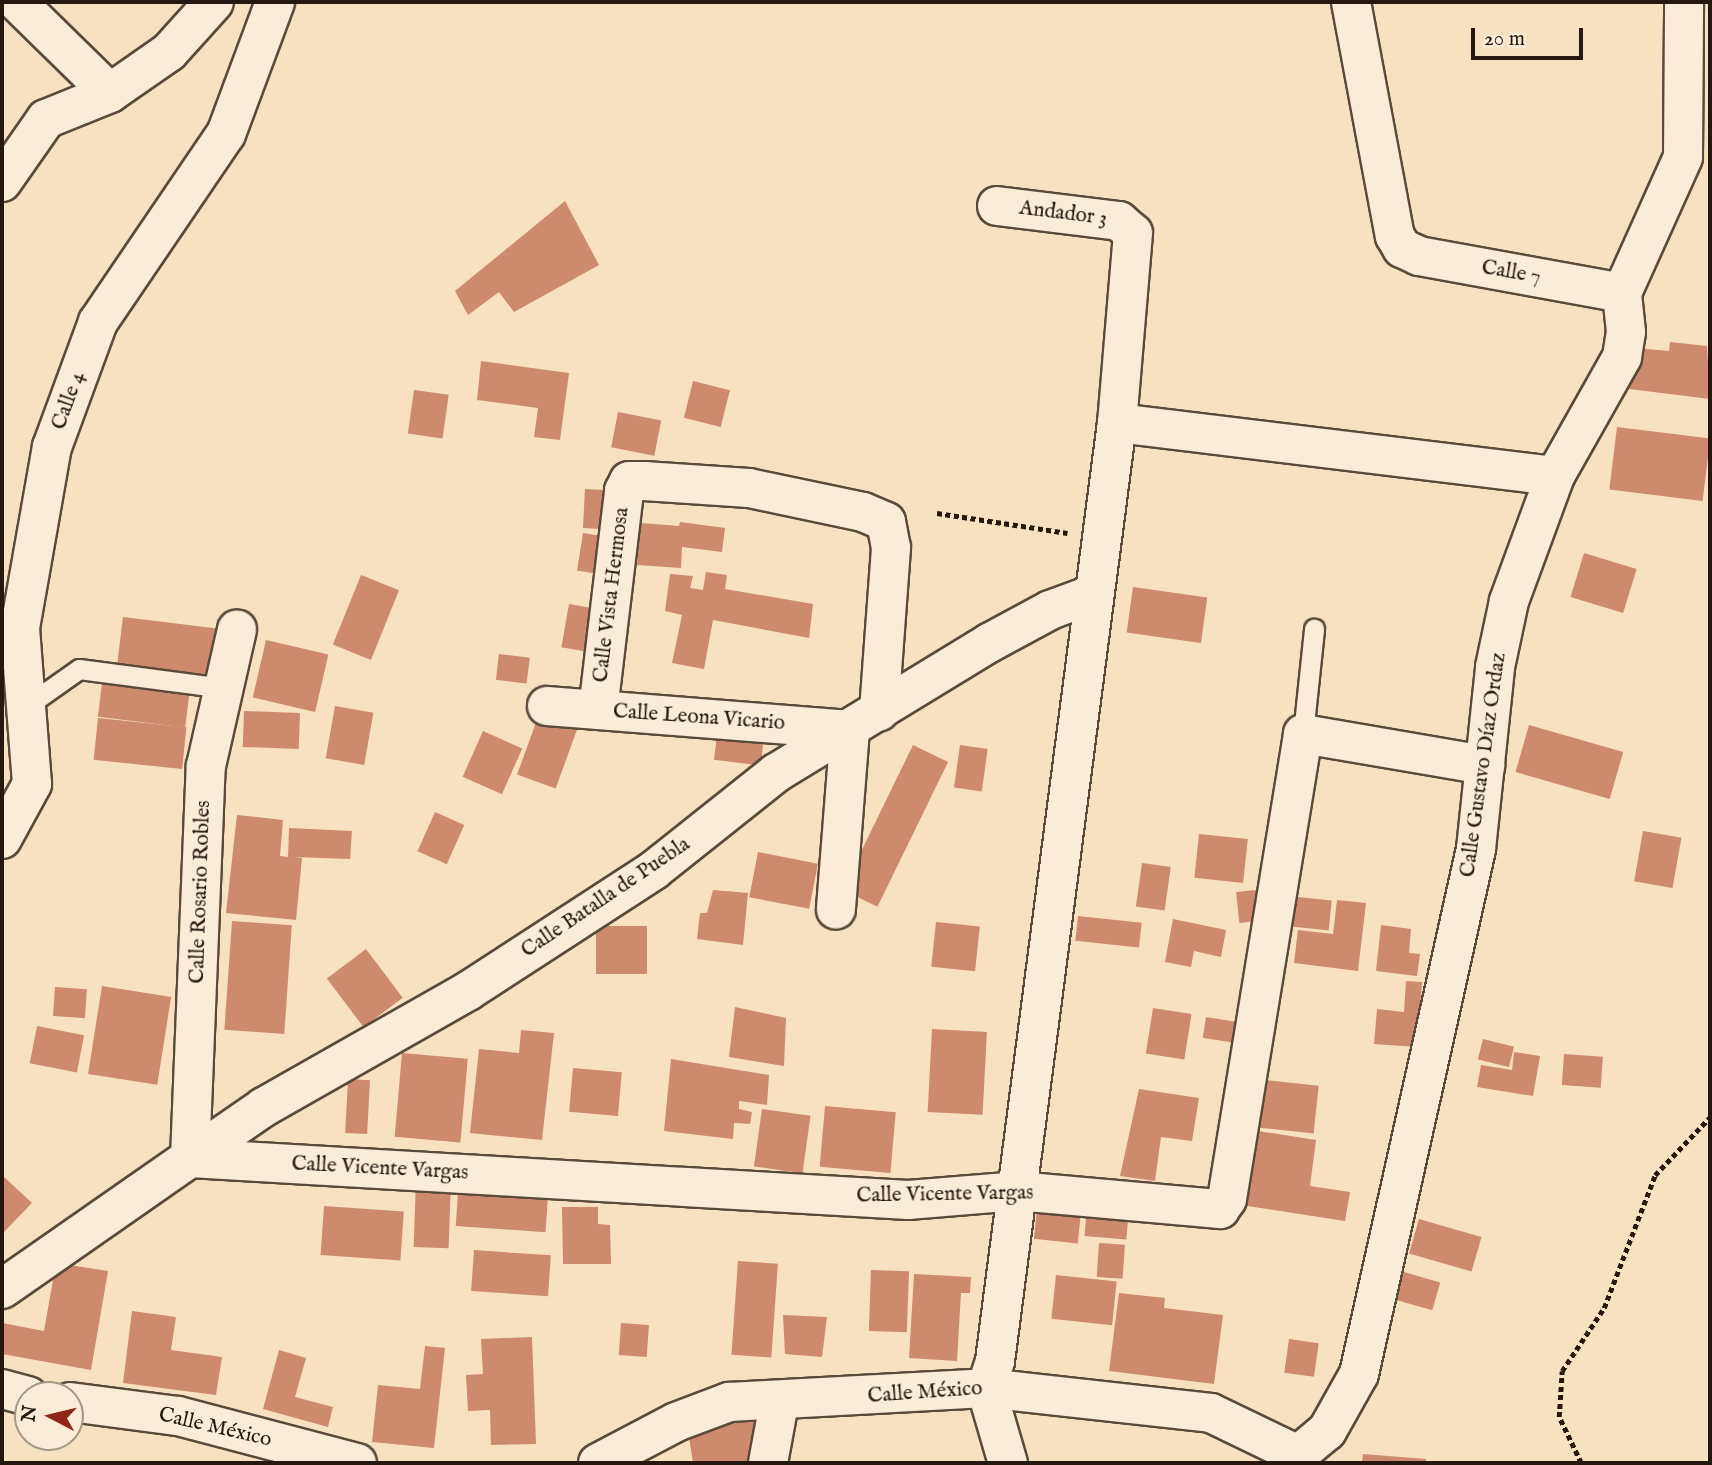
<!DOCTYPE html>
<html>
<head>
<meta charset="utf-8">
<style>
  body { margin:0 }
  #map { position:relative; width:1712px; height:1465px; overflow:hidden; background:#f7e1c0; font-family:"IM FELL English",serif }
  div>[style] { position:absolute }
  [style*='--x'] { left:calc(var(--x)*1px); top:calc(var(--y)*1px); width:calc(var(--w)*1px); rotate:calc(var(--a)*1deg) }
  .building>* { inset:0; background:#ce8a6e; transform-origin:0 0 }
  .path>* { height:4.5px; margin-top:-2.25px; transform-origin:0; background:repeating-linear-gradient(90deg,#26180e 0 5px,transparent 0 8.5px) }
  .roads { filter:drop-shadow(2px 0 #5a4a3a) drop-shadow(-2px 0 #5a4a3a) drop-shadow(0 2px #5a4a3a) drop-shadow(0 -2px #5a4a3a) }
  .lane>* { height:19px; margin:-9.5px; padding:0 9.5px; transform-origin:9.5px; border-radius:9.5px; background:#faecd6 }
  .street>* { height:38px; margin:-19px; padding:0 19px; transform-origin:19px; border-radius:19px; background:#faecd6 }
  span { translate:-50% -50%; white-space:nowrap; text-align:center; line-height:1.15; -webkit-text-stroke:7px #faecd6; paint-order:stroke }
  .street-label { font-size:21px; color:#26180e }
  .frame { position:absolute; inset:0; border:4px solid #26180e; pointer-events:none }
  .north { position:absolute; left:14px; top:1381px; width:70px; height:70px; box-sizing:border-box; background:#faecd6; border:2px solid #a59786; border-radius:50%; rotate:277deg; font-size:19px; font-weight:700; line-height:28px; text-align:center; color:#26180e }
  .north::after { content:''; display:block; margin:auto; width:24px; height:32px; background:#8f2418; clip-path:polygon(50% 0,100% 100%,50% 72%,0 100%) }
  .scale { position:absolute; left:1471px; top:28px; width:112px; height:32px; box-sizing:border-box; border:4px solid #26180e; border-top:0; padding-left:9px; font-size:21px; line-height:24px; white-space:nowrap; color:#26180e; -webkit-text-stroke:5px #faecd6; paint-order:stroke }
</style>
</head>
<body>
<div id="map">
  <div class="building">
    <i style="clip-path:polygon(565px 201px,599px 265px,514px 312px,499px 292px,468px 315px,455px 291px)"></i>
    <i style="clip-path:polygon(1670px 342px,1707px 346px,1710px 399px,1621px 388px,1636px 348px,1669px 351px)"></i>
    <i style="clip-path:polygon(481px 361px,569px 373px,560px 440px,534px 437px,538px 408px,477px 400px)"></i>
    <i style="left:693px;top:381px;width:38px;height:38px;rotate:14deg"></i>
    <i style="left:414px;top:390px;width:35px;height:44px;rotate:8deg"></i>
    <i style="left:618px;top:412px;width:44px;height:36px;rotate:11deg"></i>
    <i style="left:1617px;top:427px;width:94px;height:63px;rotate:7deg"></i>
    <i style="left:585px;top:489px;width:33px;height:39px;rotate:3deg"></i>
    <i style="clip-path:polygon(680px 522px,725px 528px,722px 552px,682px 547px,681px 568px,637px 565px,641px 523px,679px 526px)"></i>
    <i style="left:583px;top:533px;width:25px;height:38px;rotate:9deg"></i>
    <i style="left:1584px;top:553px;width:55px;height:46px;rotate:17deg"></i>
    <i style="clip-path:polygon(706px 572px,727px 575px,725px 589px,813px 604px,809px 638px,713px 620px,704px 669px,672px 663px,682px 615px,665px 611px,670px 574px,693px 576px,690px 588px,703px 590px)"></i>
    <i style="left:361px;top:575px;width:41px;height:75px;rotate:22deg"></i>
    <i style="left:1133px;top:587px;width:75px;height:46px;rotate:8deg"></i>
    <i style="left:569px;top:604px;width:29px;height:44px;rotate:10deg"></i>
    <i style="left:123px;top:617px;width:101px;height:56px;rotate:7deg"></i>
    <i style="left:266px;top:640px;width:64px;height:59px;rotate:13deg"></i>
    <i style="left:499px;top:654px;width:31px;height:26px;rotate:7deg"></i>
    <i style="left:103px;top:675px;width:88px;height:42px;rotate:7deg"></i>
    <i style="left:335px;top:706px;width:39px;height:53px;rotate:10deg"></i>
    <i style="left:542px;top:706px;width:41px;height:73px;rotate:20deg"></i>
    <i style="left:244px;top:711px;width:56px;height:36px;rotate:2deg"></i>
    <i style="left:98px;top:718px;width:89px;height:42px;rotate:6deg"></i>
    <i style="left:1529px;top:725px;width:98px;height:49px;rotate:16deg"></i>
    <i style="left:718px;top:727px;width:47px;height:33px;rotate:7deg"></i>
    <i style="left:483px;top:731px;width:43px;height:50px;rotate:24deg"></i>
    <i style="left:913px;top:745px;width:39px;height:161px;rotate:26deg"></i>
    <i style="left:960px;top:745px;width:28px;height:43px;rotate:8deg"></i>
    <i style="left:435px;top:812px;width:32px;height:43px;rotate:24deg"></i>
    <i style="clip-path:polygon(237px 815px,283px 820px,280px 856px,288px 857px,289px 828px,352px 831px,350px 859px,294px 857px,302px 858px,296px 920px,226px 913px)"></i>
    <i style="left:1643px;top:831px;width:39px;height:51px;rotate:10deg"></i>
    <i style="left:1199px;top:834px;width:49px;height:44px;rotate:6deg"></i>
    <i style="left:758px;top:852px;width:61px;height:46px;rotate:11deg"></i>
    <i style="left:1142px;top:863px;width:29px;height:44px;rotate:8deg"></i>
    <i style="clip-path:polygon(713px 890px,748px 893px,743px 945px,697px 939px,700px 913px,707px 913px)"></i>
    <i style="left:1256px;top:890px;width:31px;height:20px;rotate:84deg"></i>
    <i style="left:1288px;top:896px;width:44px;height:30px;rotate:6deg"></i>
    <i style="clip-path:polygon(1337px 900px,1366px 903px,1358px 971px,1294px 963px,1298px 930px,1333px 934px)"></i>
    <i style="left:1078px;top:916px;width:64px;height:25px;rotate:6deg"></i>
    <i style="clip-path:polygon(1173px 919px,1226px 930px,1221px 957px,1194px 951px,1191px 967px,1165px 962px)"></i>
    <i style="left:232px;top:921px;width:60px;height:109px;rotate:4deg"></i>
    <i style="left:936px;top:922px;width:44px;height:45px;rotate:6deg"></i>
    <i style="clip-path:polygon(1381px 925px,1411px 929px,1409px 953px,1420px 954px,1417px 976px,1376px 971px)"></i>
    <i style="left:596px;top:926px;width:51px;height:48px"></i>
    <i style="left:366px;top:949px;width:61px;height:49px;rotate:53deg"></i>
    <i style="clip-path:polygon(1406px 981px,1422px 982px,1417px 1047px,1374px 1044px,1377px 1009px,1404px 1012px)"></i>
    <i style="left:102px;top:986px;width:70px;height:89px;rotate:9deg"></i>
    <i style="left:55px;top:987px;width:32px;height:29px;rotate:4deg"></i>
    <i style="clip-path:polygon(735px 1007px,786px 1018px,784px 1066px,729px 1057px)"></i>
    <i style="left:1153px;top:1008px;width:39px;height:46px;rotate:9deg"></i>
    <i style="left:1206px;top:1017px;width:33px;height:21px;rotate:9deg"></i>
    <i style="left:37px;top:1026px;width:48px;height:38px;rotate:11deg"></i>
    <i style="left:932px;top:1029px;width:55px;height:83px;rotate:3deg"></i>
    <i style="clip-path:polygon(521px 1030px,554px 1033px,542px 1140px,470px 1133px,479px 1049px,519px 1053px)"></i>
    <i style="left:1483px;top:1039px;width:32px;height:21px;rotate:14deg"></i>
    <i style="clip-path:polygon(1514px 1052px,1540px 1056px,1533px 1096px,1477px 1087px,1481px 1065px,1512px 1070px)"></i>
    <i style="left:402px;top:1053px;width:66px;height:84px;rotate:5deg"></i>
    <i style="left:1564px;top:1054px;width:39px;height:31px;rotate:4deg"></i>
    <i style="clip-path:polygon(671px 1059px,769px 1075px,767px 1105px,739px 1101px,739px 1109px,752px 1112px,750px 1124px,734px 1123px,733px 1139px,664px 1131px)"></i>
    <i style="left:573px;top:1068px;width:49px;height:44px;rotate:5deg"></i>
    <i style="left:348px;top:1079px;width:22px;height:54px;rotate:3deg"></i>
    <i style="left:1255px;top:1079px;width:64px;height:48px;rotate:6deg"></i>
    <i style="clip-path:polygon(1139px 1089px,1199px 1098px,1192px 1141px,1161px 1137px,1155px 1181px,1120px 1176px)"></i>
    <i style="left:825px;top:1106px;width:71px;height:61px;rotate:5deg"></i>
    <i style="left:762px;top:1109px;width:49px;height:58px;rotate:8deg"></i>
    <i style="clip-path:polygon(1252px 1130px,1316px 1140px,1310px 1186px,1350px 1192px,1345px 1221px,1241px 1205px)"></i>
    <i style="clip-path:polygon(2px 1175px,32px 1203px,2px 1234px)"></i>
    <i style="left:416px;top:1179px;width:35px;height:68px;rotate:2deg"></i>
    <i style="left:459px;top:1179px;width:90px;height:47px;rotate:4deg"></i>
    <i style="left:1038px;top:1200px;width:44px;height:39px;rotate:6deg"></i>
    <i style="left:324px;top:1206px;width:80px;height:49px;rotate:4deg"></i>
    <i style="clip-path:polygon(562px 1207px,598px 1207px,598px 1224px,610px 1225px,611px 1264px,563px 1264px)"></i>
    <i style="left:1087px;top:1207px;width:42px;height:29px;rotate:5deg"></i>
    <i style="left:1419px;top:1219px;width:65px;height:36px;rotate:16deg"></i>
    <i style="left:1099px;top:1243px;width:26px;height:34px;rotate:4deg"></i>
    <i style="left:474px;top:1250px;width:77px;height:41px;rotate:4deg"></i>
    <i style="left:738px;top:1261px;width:40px;height:94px;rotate:4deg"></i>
    <i style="clip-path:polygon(56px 1263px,108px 1271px,91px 1370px,2px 1354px,2px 1323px,44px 1331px)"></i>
    <i style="left:871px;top:1270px;width:38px;height:61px;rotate:2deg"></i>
    <i style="left:1397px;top:1270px;width:45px;height:29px;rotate:16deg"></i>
    <i style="clip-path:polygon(914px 1274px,971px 1277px,970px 1293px,961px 1293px,957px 1361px,909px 1358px)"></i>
    <i style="left:1056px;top:1275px;width:61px;height:44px;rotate:6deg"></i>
    <i style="clip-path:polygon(1119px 1293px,1165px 1298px,1164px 1308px,1223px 1315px,1214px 1384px,1109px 1371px)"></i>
    <i style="clip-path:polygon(132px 1311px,176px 1317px,171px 1350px,222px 1357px,216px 1395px,123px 1383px)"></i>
    <i style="clip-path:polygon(783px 1315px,827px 1317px,822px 1357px,785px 1354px)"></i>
    <i style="left:621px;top:1323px;width:28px;height:32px;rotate:4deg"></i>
    <i style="clip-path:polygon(532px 1337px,536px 1444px,491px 1445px,490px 1410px,468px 1411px,466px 1375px,483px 1374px,481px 1339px)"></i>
    <i style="left:1289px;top:1339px;width:30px;height:34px;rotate:8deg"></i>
    <i style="clip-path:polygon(425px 1346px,445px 1348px,434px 1448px,372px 1442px,378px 1385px,420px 1389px)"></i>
    <i style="clip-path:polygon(279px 1350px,306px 1358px,295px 1397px,333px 1407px,328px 1427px,263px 1409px)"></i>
    <i style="clip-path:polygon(756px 1413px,764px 1463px,693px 1463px,687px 1424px)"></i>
    <i style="clip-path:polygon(1363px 1454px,1426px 1459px,1426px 1463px,1362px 1463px)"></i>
  </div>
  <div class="path">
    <i style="--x:937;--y:513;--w:132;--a:8.7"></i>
    <i style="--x:1581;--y:1463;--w:51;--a:-115.6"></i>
    <i style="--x:1559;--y:1417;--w:46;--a:-86.3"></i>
    <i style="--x:1562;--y:1371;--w:76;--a:-56.3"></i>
    <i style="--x:1604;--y:1308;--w:142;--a:-69"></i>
    <i style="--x:1655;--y:1175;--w:80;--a:-46.5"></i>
  </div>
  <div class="roads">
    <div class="lane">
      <i style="--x:28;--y:705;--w:62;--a:-35.2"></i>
      <i style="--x:79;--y:669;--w:145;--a:7.5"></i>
      <i style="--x:1303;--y:734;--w:106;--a:-84"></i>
    </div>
    <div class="street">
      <i style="--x:17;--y:2;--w:130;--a:44.4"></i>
      <i style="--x:1351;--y:2;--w:238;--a:79.4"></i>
      <i style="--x:1395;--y:236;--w:14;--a:60"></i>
      <i style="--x:1402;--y:248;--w:19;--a:25"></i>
      <i style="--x:1419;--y:256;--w:206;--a:10.3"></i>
      <i style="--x:2;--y:182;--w:77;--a:-55.1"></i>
      <i style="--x:46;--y:119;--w:69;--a:-22.1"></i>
      <i style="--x:110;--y:93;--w:72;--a:-34.8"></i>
      <i style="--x:169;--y:52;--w:67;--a:-48"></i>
      <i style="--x:997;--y:206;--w:123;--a:7"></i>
      <i style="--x:1119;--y:221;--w:18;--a:41"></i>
      <i style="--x:1133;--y:233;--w:191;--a:94.8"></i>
      <i style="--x:1117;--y:423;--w:946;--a:97.41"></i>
      <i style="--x:995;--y:1361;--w:28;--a:108"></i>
      <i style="--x:986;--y:1388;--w:78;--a:73.7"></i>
      <i style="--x:1117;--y:423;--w:441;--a:6.9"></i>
      <i style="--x:547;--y:706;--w:304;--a:4.5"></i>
      <i style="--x:850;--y:730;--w:180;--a:94.5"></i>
      <i style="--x:598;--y:710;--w:221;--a:-83.2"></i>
      <i style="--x:624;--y:491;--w:11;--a:-63"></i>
      <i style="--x:629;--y:481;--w:15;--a:0"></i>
      <i style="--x:644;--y:481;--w:105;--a:3.8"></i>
      <i style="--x:749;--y:488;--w:116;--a:11.9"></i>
      <i style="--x:863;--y:512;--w:25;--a:23"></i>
      <i style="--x:886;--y:522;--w:26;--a:79"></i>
      <i style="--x:891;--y:548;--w:164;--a:94.2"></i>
      <i style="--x:2;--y:839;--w:63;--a:-61.4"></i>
      <i style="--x:32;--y:784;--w:156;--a:-94.4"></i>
      <i style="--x:20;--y:628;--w:184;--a:-80"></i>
      <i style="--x:52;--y:447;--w:133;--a:-69.8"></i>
      <i style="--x:98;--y:322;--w:227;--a:-55.8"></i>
      <i style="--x:226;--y:134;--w:141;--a:-69.6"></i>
      <i style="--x:190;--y:1158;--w:90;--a:-34.6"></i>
      <i style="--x:264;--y:1107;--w:235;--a:-29.6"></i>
      <i style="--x:468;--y:991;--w:222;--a:-33"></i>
      <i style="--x:654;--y:870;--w:156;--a:-38.5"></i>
      <i style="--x:776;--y:773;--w:250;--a:-31.4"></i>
      <i style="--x:989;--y:643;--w:69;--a:-28.4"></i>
      <i style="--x:1050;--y:610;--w:44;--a:-20.1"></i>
      <i style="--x:190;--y:1158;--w:392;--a:-87.7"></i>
      <i style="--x:206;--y:766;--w:140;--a:-77.2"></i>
      <i style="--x:2;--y:1289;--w:229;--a:-34.9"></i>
      <i style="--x:190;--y:1158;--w:719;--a:3.35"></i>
      <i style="--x:908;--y:1200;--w:109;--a:-4.7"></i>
      <i style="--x:1017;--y:1191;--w:204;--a:5.1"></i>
      <i style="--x:1220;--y:1209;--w:12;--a:-55"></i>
      <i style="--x:1227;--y:1199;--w:471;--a:-80.7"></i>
      <i style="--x:1303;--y:734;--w:185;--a:9.7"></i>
      <i style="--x:2;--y:1389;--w:27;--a:15"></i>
      <i style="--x:70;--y:1402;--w:109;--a:7.4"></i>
      <i style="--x:178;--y:1416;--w:185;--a:14.7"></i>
      <i style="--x:598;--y:1463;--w:88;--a:-27.7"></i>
      <i style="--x:676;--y:1422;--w:57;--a:-20.7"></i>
      <i style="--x:729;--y:1402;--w:257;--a:-3.1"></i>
      <i style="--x:986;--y:1388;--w:226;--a:6.3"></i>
      <i style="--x:1211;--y:1413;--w:97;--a:25.8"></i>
      <i style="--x:768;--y:1463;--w:61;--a:-79.6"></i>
      <i style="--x:1298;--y:1463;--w:8;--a:-90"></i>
      <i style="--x:1298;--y:1455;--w:38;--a:-40"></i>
      <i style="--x:1327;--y:1431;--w:65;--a:-60.7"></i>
      <i style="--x:1359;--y:1374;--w:538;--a:-77.44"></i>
      <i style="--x:1476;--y:849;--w:183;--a:-84"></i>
      <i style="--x:1495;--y:667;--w:67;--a:-78"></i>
      <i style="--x:1509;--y:601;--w:133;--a:-69.8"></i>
      <i style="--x:1555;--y:476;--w:137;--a:-60.6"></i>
      <i style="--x:1622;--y:357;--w:25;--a:-81"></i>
      <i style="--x:1626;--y:332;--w:39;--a:-96"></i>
      <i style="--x:1622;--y:293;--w:149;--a:-65.8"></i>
      <i style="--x:1683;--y:157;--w:155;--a:-89.6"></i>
    </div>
  </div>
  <div class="street-label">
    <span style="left:1063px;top:214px;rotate:7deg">Andador 3</span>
    <span style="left:1511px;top:273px;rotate:10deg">Calle 7</span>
    <span style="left:69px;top:401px;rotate:-70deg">Calle 4</span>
    <span style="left:612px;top:595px;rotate:-83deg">Calle Vista Hermosa</span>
    <span style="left:699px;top:718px;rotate:4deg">Calle Leona Vicario</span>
    <span style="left:1484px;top:765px;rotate:-82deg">Calle Gustavo Díaz Ordaz</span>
    <span style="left:201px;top:892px;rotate:-88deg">Calle Rosario Robles</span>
    <span style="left:606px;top:898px;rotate:-34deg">Calle Batalla de Puebla</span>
    <span style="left:380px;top:1169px;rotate:3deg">Calle Vicente Vargas</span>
    <span style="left:945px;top:1195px;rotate:-1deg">Calle Vicente Vargas</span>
    <span style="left:925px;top:1393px;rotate:-4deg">Calle México</span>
    <span style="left:215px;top:1428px;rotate:13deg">Calle México</span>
  </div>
  <div class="frame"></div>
  <div class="north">N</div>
  <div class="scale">20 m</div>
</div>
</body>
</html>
